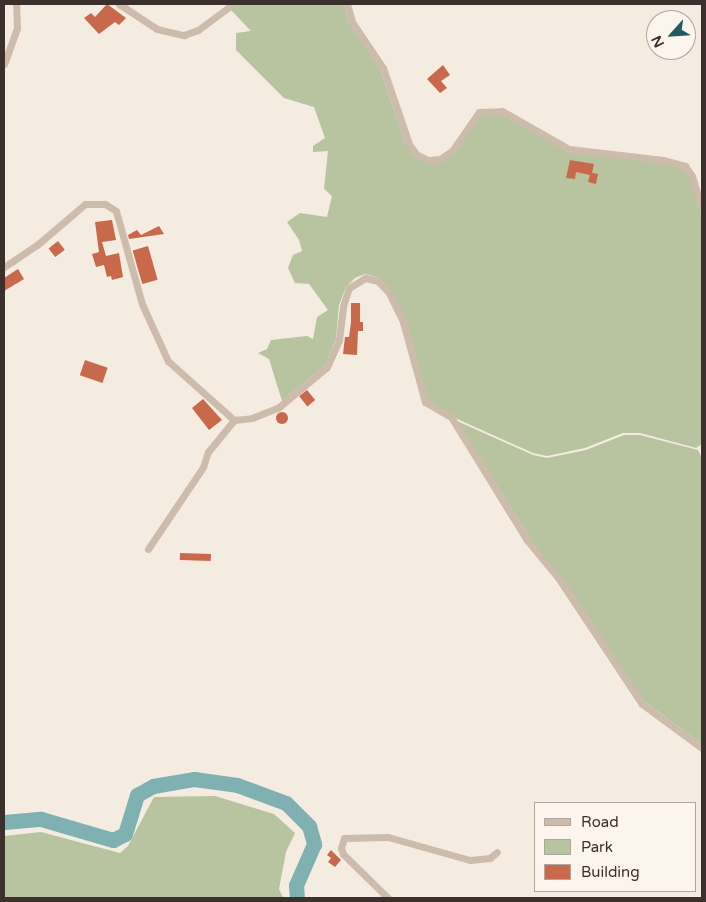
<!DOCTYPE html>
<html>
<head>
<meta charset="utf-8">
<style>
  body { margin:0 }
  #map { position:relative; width:706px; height:902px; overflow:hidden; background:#f4ebe1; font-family:"Varela Round",sans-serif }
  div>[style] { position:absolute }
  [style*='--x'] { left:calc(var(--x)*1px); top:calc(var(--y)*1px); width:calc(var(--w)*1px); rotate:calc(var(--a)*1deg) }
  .green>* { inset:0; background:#b8c4a0 }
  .river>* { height:15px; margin:-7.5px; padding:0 7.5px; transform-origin:7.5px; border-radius:7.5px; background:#7fb0b2 }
  .building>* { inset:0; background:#c8694b; transform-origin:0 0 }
  .round { border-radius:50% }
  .minor>* { height:7px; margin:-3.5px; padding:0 3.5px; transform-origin:3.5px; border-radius:3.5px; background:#cdbbac }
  span { translate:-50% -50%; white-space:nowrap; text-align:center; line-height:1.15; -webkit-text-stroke:4.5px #fbf5ee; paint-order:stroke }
  .frame { position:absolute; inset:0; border:5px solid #3b302b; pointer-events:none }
  .legend { position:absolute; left:534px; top:802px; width:162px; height:90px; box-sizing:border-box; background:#fbf5ee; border:1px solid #aea6a0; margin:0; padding:6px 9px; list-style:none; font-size:15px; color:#3b302b }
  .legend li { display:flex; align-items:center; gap:10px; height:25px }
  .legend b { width:25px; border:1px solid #aea6a0 }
  .north { position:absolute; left:646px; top:10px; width:50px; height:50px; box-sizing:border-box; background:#fbf5ee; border:1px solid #aea6a0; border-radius:50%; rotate:244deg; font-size:14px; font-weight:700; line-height:20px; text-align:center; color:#3b302b }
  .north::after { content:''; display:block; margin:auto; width:18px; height:22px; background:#1f5a5e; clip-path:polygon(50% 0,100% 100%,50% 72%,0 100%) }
</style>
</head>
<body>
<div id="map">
  <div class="green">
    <i style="clip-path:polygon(239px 4px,344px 4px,349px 23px,380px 69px,406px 145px,414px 156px,427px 163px,441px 162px,481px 115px,501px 114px,568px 152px,662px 163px,683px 169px,690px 177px,702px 217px,702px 444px,696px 448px,640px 433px,623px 433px,585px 448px,547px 456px,533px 453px,455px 418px,428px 400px,406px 321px,391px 291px,379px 278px,365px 274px,355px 278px,346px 287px,339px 305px,336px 339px,325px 365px,282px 401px,269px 359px,258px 353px,267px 349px,271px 340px,307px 336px,313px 339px,317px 317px,328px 310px,309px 284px,295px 283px,288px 268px,293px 255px,302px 251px,299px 240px,287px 222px,300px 213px,327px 217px,332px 196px,324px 189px,328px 151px,313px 152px,313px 146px,325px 138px,314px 107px,284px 98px,236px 50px,236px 33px,251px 31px,230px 9px)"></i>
    <i style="clip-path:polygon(457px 421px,533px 455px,547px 458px,586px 450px,624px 435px,640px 435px,698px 450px,702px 458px,702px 744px,645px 702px,628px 680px,530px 538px)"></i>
    <i style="clip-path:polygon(215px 796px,274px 814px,295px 833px,286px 852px,279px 889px,283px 898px,4px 898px,4px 836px,41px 832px,120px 853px,128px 846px,154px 797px)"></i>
  </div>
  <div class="river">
    <i style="--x:4;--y:822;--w:37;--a:-5"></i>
    <i style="--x:41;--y:819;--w:75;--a:16.3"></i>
    <i style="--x:113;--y:840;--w:13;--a:-27"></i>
    <i style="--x:125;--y:834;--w:41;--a:-72.9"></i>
    <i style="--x:137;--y:795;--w:18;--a:-29"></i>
    <i style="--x:153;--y:786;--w:42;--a:-9.7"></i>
    <i style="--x:194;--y:779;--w:43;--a:7.9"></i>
    <i style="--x:237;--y:785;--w:52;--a:20.2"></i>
    <i style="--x:286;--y:803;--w:33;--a:45"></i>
    <i style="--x:309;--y:826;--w:19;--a:74"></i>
    <i style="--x:314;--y:844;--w:45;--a:113.7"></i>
    <i style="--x:296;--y:885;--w:13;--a:86"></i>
  </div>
  <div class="building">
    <i style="clip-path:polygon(107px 4px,126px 18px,119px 25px,115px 22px,99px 34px,84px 18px,91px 13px,95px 17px)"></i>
    <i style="clip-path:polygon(443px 65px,450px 75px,441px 81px,447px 88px,440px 93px,427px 79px)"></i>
    <i style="clip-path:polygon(570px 160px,594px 164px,592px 173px,598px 174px,596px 184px,588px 182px,590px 175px,576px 172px,575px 179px,566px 178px)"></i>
    <i style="clip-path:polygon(112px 220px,116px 240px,102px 242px,106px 256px,119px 253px,123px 277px,112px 280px,111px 276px,107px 277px,104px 265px,96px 267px,92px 254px,99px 252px,95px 222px)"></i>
    <i style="clip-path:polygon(159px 226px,164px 234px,129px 239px,128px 235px,137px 230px,141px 235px)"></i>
    <i style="left:58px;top:241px;width:11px;height:12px;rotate:52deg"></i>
    <i style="left:148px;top:246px;width:35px;height:16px;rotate:74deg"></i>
    <i style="clip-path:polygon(18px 269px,24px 279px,4px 291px,4px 278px)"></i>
    <i style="clip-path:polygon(351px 303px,360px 303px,360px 322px,363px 322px,363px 331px,358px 331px,357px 355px,343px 354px,345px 337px,349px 337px,351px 322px)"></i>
    <i style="left:85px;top:360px;width:24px;height:16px;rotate:19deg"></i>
    <i style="left:307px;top:390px;width:13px;height:10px;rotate:51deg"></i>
    <i style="clip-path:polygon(203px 399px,222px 420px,209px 430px,192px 408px)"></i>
    <i class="round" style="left:276px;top:412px;width:12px;height:12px"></i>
    <i style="left:180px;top:553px;width:31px;height:7px;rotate:2deg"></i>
    <i style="clip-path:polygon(331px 850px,341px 860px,335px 867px,328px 862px,331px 858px,327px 855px)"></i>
  </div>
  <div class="minor">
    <i style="--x:119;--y:4;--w:45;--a:33.3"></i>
    <i style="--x:157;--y:29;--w:28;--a:13"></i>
    <i style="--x:184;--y:35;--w:15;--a:-20"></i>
    <i style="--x:198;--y:30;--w:44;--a:-36.6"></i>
    <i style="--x:347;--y:4;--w:19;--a:74"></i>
    <i style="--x:352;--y:22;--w:55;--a:56"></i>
    <i style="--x:383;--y:68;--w:80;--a:71.1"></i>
    <i style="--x:409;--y:144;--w:12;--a:55"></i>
    <i style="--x:416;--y:154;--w:13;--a:27"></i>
    <i style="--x:428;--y:160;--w:12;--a:-5"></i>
    <i style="--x:440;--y:159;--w:14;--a:-34"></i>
    <i style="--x:452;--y:151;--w:47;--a:-55.3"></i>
    <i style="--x:479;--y:112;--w:23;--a:-2"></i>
    <i style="--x:502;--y:111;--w:77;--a:29.6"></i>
    <i style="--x:569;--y:149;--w:95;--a:6.7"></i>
    <i style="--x:663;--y:160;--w:23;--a:15"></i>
    <i style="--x:685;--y:166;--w:12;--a:55"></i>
    <i style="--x:692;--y:176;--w:34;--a:73"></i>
    <i style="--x:4;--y:64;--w:38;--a:-70"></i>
    <i style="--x:17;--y:28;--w:24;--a:-92"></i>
    <i style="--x:4;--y:267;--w:40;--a:-34"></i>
    <i style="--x:37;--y:245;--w:63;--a:-40.5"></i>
    <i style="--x:85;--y:204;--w:20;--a:0"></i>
    <i style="--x:105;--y:204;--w:13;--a:32"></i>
    <i style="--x:116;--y:211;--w:97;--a:74.4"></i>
    <i style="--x:142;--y:304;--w:63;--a:65.5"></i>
    <i style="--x:168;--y:361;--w:89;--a:41.8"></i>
    <i style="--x:234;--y:420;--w:18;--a:-6"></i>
    <i style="--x:252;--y:418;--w:29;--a:-22"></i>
    <i style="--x:279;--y:407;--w:62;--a:-39.8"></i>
    <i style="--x:327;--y:367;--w:30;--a:-66"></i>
    <i style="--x:339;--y:340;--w:34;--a:-83"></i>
    <i style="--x:343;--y:306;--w:19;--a:-72"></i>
    <i style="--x:349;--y:288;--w:19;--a:-32"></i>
    <i style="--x:365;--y:278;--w:13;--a:13"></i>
    <i style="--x:378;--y:281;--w:16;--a:47"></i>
    <i style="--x:389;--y:293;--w:32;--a:64"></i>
    <i style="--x:403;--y:322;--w:83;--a:74.6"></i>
    <i style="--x:425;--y:402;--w:30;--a:30"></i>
    <i style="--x:451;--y:417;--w:145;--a:58.3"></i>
    <i style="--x:527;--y:540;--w:50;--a:50.6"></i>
    <i style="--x:559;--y:579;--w:150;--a:56.4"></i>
    <i style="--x:642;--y:704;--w:74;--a:36.3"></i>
    <i style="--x:148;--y:549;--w:99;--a:-56.1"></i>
    <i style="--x:203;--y:467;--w:16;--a:-72"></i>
    <i style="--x:208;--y:452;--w:41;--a:-50.9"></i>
    <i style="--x:388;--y:898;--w:63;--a:-135.6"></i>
    <i style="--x:343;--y:854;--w:6;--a:-108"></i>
    <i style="--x:341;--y:848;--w:10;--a:-73"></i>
    <i style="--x:344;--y:838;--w:44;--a:-1.3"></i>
    <i style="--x:388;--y:837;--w:85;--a:15.7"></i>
    <i style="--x:470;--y:860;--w:20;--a:-6"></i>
    <i style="--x:490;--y:858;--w:9;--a:-41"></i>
  </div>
  <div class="frame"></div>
  <ul class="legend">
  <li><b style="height:6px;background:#cdbbac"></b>Road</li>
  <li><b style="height:14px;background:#b8c4a0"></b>Park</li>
  <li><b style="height:14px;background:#c8694b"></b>Building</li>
  </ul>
  <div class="north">N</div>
</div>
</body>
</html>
